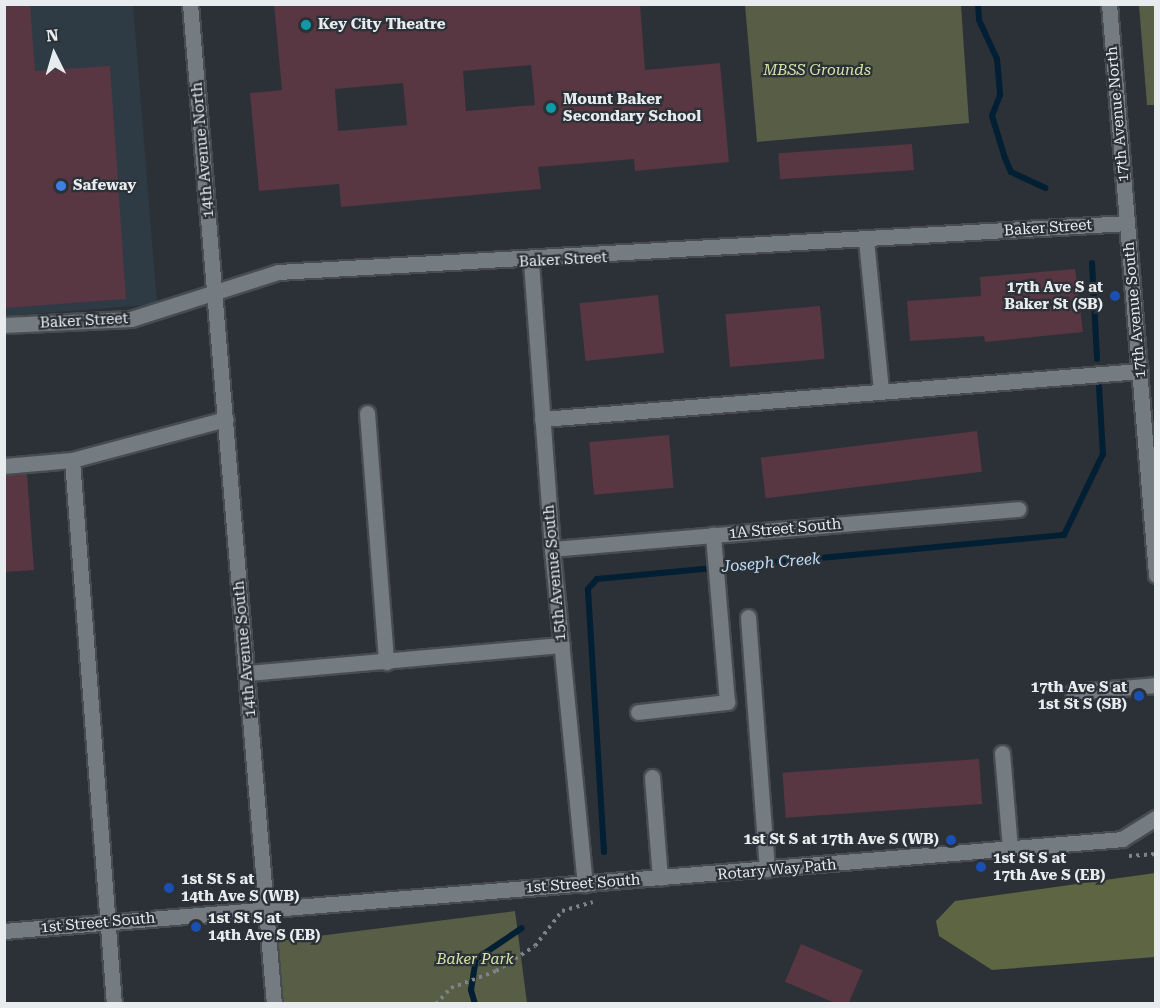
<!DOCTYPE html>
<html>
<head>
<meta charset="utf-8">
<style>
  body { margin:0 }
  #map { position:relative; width:1160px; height:1008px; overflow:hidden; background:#2b3136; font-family:"Roboto Serif",serif }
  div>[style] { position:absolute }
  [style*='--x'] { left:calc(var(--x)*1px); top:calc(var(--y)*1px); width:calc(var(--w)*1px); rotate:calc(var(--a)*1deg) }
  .built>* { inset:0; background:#2f3b44 }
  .green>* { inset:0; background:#585d46 }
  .forest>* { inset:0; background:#5d6543 }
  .stream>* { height:6px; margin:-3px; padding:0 3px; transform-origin:3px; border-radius:3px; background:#031f33 }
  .building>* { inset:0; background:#583642; transform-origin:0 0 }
  .path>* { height:4px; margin-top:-2px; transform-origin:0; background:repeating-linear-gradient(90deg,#7d8387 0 3px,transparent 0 7.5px) }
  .roads { filter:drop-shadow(2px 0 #464c50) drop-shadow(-2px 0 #464c50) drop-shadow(0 2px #464c50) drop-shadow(0 -2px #464c50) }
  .minor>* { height:15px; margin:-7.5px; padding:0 7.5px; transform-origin:7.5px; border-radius:7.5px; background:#747b81 }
  .dots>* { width:16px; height:16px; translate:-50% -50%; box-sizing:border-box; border:3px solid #2b3136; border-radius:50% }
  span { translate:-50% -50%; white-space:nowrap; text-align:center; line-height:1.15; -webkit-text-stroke:4.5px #2b3136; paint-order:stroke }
  .poi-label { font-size:15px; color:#e8ecef; font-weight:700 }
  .left { translate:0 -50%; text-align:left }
  .right { translate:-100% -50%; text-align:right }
  .park-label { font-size:15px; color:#d9e6a9; font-style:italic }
  .street-label { font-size:15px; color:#e8ecef }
  .water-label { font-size:16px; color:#c0def8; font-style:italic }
  .frame { position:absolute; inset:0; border:6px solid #e8ecef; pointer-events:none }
  .north { position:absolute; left:24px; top:24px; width:60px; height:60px; -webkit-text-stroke:4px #2b3136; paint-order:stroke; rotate:355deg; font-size:16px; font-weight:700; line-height:24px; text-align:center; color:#e8ecef }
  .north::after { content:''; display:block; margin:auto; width:21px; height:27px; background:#e8ecef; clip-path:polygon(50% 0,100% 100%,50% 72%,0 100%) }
</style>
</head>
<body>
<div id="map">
  <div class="built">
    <i style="clip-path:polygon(5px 5px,133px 5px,157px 304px,5px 316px)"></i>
  </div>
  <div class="green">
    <i style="clip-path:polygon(745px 5px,961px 5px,969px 123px,757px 142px)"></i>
    <i style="clip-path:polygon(1139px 5px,1155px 5px,1155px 105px,1147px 105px)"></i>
    <i style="clip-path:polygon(515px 911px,527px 1003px,270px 1003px,263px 943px)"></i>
  </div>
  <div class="forest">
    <i style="clip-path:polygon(1155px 873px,1155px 957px,992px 970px,939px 936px,936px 921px,955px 901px)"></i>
  </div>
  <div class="stream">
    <i style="--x:978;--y:4;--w:16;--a:86"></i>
    <i style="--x:979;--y:20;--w:43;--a:65.2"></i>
    <i style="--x:997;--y:59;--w:36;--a:85"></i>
    <i style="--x:1000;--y:95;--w:22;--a:111"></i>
    <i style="--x:992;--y:116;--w:44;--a:72.8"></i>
    <i style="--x:1005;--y:158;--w:15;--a:67"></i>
    <i style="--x:1011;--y:172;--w:38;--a:25"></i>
    <i style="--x:1092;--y:263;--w:96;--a:87"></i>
    <i style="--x:604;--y:852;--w:263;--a:-93.5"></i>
    <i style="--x:588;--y:589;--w:13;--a:-48"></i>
    <i style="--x:597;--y:579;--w:469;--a:-5.4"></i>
    <i style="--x:1064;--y:535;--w:90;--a:-64.3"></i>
    <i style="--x:1103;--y:454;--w:67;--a:-93.4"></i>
    <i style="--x:475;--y:1004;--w:15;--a:-106"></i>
    <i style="--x:471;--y:990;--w:31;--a:-81"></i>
    <i style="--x:476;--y:959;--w:55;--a:-34"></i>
  </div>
  <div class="building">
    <i style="clip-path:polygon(4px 4px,30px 4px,35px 71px,110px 66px,126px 299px,4px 308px)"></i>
    <i style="clip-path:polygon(evenodd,274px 4px,640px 4px,645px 70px,720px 63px,729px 162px,635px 171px,634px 159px,538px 167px,541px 189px,341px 207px,339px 184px,259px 191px,250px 93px,282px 90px,274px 4px,531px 65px,535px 105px,466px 111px,463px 71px,531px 65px,274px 4px,403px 83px,407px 125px,338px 131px,335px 89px,403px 83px)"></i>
    <i style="left:912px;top:144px;width:26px;height:134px;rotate:86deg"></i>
    <i style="clip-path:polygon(1075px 269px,1083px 332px,985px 342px,984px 336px,910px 341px,907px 301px,981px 296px,980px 277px)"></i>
    <i style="left:658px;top:295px;width:58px;height:79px;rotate:84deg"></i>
    <i style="left:820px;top:306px;width:53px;height:95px;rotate:85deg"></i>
    <i style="left:977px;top:431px;width:41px;height:218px;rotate:83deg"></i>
    <i style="left:669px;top:435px;width:53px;height:80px;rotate:85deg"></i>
    <i style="clip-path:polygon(27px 474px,34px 570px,4px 572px,4px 476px)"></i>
    <i style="left:979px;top:759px;width:45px;height:197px;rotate:86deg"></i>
    <i style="left:801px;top:944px;width:67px;height:41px;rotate:23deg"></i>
  </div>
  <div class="path">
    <i style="--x:1129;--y:856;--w:27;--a:-4"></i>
    <i style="--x:436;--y:1004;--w:22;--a:-47"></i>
    <i style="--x:451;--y:988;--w:48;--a:-20.7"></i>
    <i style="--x:496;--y:971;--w:46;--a:-32.7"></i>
    <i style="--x:535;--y:946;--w:44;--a:-52.4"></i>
    <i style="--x:562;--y:911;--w:32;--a:-16"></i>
  </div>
  <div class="roads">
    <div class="minor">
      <i style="--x:190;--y:4;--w:1004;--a:85.2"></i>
      <i style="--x:1109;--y:4;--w:573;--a:85.29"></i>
      <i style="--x:866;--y:240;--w:152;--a:84.3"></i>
      <i style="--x:531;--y:262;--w:288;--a:85.8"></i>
      <i style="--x:552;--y:549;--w:337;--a:84.4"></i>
      <i style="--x:4;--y:325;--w:127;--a:-2.7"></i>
      <i style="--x:131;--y:319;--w:154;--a:-17.7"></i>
      <i style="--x:278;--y:272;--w:850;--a:-3.3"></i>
      <i style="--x:367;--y:413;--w:250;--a:85.6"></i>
      <i style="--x:542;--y:419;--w:600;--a:-4.59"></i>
      <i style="--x:72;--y:460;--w:546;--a:85.59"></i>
      <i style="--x:4;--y:466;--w:68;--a:-5"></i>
      <i style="--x:72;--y:460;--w:159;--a:-14.9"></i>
      <i style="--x:552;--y:549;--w:468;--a:-4.9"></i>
      <i style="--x:748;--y:617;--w:253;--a:85.7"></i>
      <i style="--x:247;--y:673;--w:316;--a:-5.1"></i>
      <i style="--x:1073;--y:692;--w:83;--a:-4.8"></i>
      <i style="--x:638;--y:712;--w:90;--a:-6.4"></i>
      <i style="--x:727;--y:702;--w:168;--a:-94.8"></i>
      <i style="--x:1002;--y:753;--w:96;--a:85.2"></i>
      <i style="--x:652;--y:777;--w:101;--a:85.5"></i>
      <i style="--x:4;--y:931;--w:1122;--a:-4.7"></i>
      <i style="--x:1122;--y:839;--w:40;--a:-32"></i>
    </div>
  </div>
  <div class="dots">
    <i style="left:306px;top:25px;background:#0f9aa8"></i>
    <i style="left:551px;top:108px;background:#0f9aa8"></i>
    <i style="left:61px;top:186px;background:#3f7fe0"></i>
    <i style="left:1115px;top:296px;background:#1a4fb4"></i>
    <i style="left:1139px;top:696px;background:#1a4fb4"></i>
    <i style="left:951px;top:840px;background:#1a4fb4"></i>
    <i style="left:981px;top:867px;background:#1a4fb4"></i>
    <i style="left:169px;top:888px;background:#1a4fb4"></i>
    <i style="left:196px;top:927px;background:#1a4fb4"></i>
  </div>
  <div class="poi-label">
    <span class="left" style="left:318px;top:25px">Key City Theatre</span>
    <span class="left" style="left:563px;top:108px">Mount Baker<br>Secondary School</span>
    <span class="left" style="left:73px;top:186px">Safeway</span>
    <span class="right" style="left:1103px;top:296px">17th Ave S at<br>Baker St (SB)</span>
    <span class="right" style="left:1127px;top:696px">17th Ave S at<br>1st St S (SB)</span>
    <span class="right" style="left:939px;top:840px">1st St S at 17th Ave S (WB)</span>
    <span class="left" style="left:993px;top:867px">1st St S at<br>17th Ave S (EB)</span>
    <span class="left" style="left:181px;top:888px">1st St S at<br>14th Ave S (WB)</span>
    <span class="left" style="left:208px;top:927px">1st St S at<br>14th Ave S (EB)</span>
  </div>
  <div class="park-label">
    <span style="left:817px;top:71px">MBSS Grounds</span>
    <span style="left:475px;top:960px">Baker Park</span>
  </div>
  <div class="street-label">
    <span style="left:1118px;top:114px;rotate:-95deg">17th Avenue North</span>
    <span style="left:203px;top:150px;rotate:-95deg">14th Avenue North</span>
    <span style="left:1048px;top:228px;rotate:-4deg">Baker Street</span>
    <span style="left:563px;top:260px;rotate:-3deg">Baker Street</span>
    <span style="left:1135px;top:310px;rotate:-95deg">17th Avenue South</span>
    <span style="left:84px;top:321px;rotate:-3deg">Baker Street</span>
    <span style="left:785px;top:529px;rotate:-5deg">1A Street South</span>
    <span style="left:555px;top:573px;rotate:-95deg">15th Avenue South</span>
    <span style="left:245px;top:649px;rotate:-95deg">14th Avenue South</span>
    <span style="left:777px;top:870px;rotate:-5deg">Rotary Way Path</span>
    <span style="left:583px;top:884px;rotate:-4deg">1st Street South</span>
    <span style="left:98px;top:923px;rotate:-5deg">1st Street South</span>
  </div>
  <div class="water-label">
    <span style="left:771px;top:563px;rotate:-5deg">Joseph Creek</span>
  </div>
  <div class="frame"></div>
  <div class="north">N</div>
</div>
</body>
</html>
